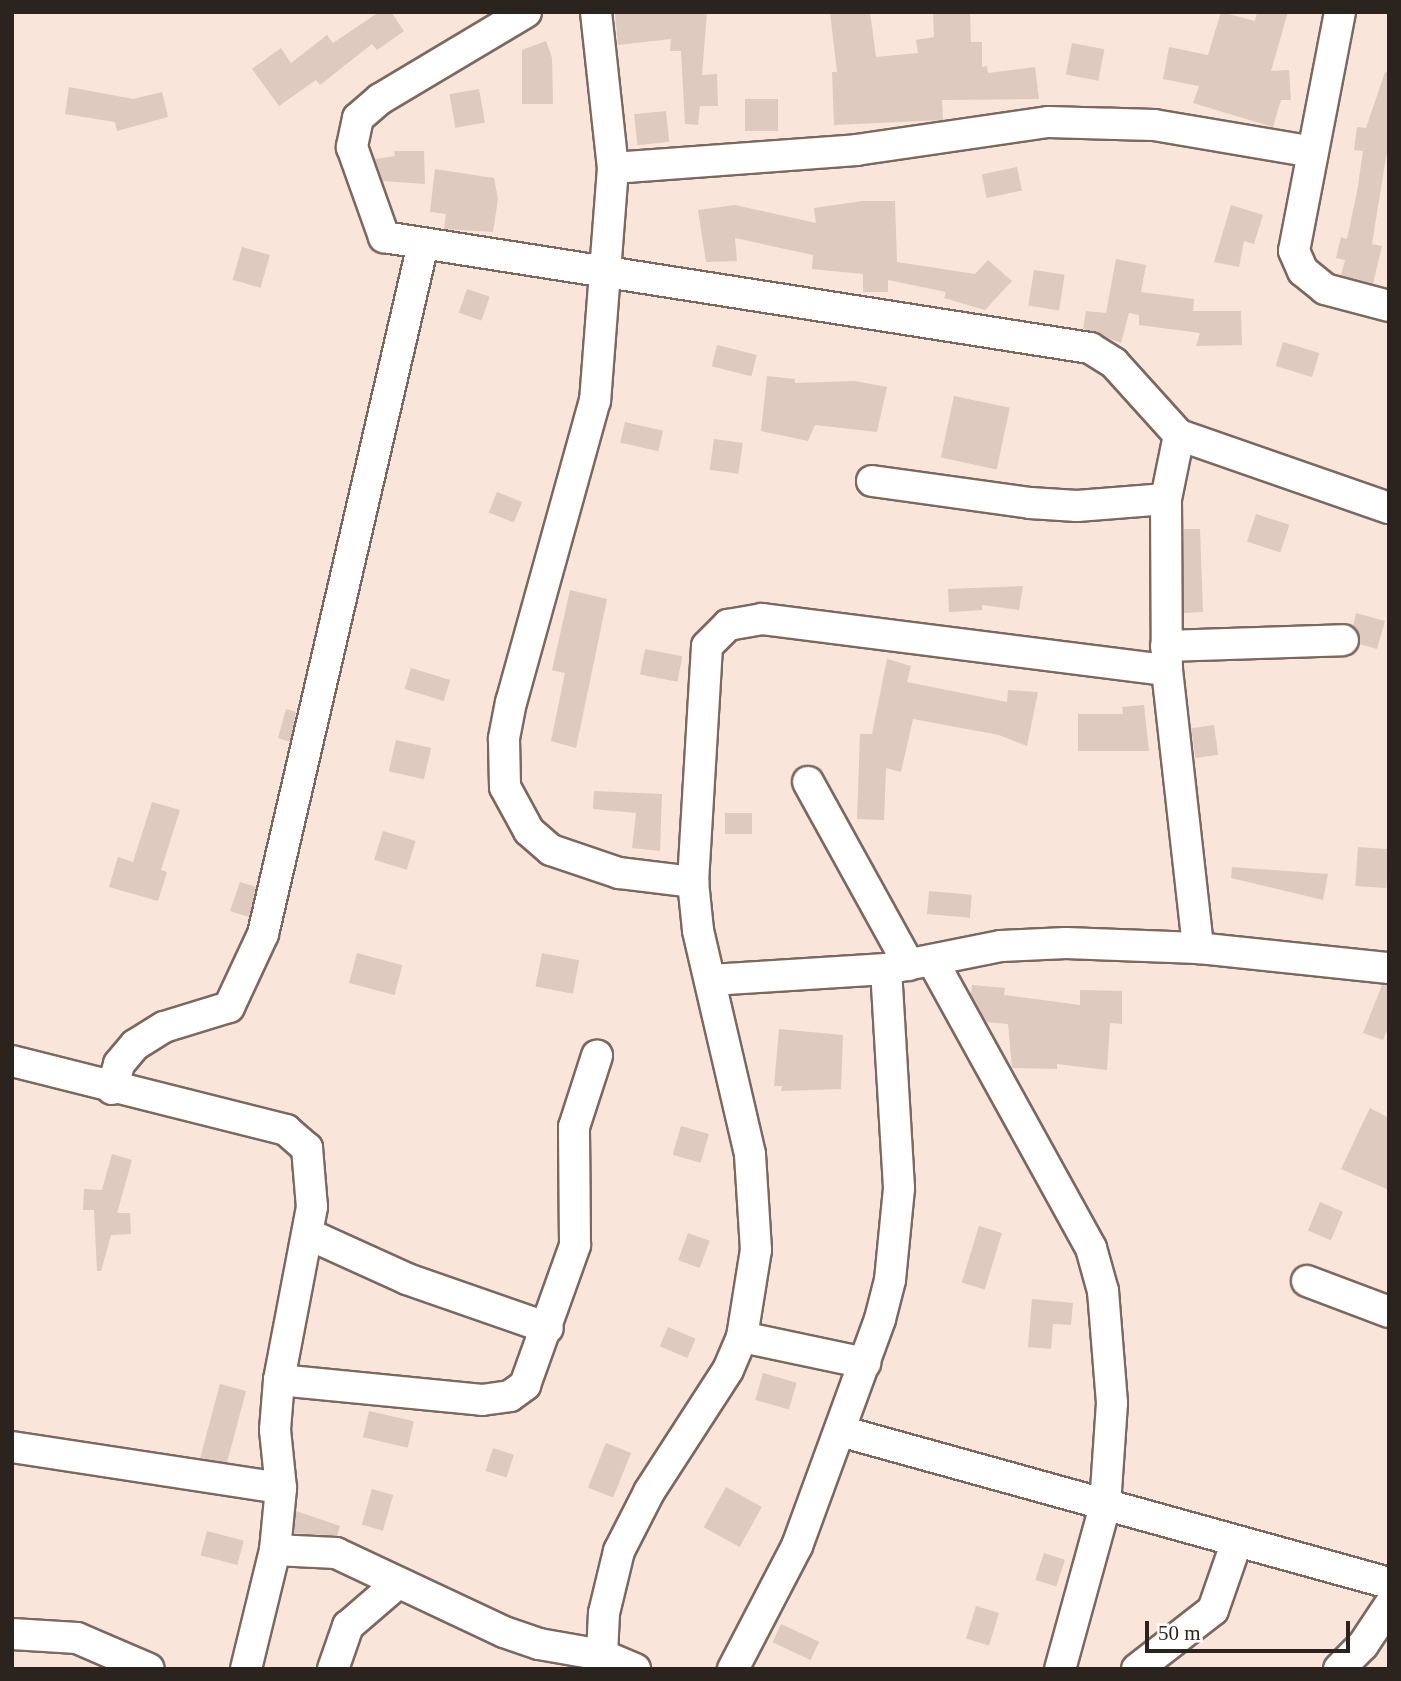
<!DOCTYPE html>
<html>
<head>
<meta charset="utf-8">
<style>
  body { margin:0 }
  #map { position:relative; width:1401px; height:1681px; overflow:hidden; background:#f9e5d9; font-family:"Times New Roman",serif }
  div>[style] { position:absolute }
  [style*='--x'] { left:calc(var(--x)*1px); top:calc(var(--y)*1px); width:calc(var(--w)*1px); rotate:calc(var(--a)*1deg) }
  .building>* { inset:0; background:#decabe; transform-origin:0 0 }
  .roads { filter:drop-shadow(2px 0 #7b695f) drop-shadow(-2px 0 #7b695f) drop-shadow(0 2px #7b695f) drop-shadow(0 -2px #7b695f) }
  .minor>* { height:30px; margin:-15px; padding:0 15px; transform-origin:15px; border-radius:15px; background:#fff }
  span { translate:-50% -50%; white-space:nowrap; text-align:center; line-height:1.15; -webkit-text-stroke:5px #fff; paint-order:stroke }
  .frame { position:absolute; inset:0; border:14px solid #2a231e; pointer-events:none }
  .scale { position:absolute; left:1145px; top:1621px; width:205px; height:32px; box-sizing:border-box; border:4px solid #2a231e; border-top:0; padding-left:9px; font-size:21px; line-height:24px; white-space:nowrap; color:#2a231e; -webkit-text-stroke:5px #fff; paint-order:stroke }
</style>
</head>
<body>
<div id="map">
  <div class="building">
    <i style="clip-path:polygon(379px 12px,391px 12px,404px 31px,377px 50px,372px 44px,320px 85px,316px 80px,279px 106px,252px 69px,281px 48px,291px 63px,327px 35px,333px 43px)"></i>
    <i style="clip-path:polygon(707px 12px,702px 75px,717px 74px,718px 106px,700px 106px,698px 125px,685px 124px,681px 51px,670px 51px,671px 39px,618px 45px,615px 14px)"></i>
    <i style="clip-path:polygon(830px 12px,870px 12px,876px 57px,918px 53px,916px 40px,934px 37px,933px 12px,970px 12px,971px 42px,982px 42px,982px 67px,987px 66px,988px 73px,1035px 67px,1039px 99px,942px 100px,943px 120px,834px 125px,832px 72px,837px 72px)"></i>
    <i style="clip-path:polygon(1221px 12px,1255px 21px,1257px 12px,1288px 12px,1271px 71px,1289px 70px,1291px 100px,1281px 100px,1273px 127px,1193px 103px,1199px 86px,1163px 79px,1169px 47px,1208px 55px)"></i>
    <i style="clip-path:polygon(546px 41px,552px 58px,553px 104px,522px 104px,522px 50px)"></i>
    <i style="left:1072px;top:43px;width:33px;height:32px;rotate:11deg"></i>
    <i style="clip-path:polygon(1385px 72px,1389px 73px,1389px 139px,1372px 244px,1382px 246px,1373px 284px,1341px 275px,1345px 260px,1336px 258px,1341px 237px,1347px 239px,1357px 192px,1363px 151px,1354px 150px,1357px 127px,1366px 128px)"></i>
    <i style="clip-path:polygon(69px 87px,133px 99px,162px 92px,168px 117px,117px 131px,115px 122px,65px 114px)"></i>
    <i style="left:479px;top:89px;width:34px;height:30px;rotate:80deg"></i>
    <i style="left:745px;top:99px;width:33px;height:32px"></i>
    <i style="left:666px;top:111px;width:31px;height:32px;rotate:84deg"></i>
    <i style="clip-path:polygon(394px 151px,424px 151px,425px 184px,383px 181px,375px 159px,395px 156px)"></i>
    <i style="left:1017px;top:167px;width:24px;height:36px;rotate:78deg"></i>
    <i style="clip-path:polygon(435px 169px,494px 178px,498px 199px,493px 232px,444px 229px,446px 214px,430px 212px)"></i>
    <i style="clip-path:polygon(863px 201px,895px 201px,897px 262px,975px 274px,988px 260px,1012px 281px,985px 310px,944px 298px,946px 292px,888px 280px,888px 292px,863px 292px,863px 274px,812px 269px,813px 255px,735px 238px,737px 261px,706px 262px,698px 210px,735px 205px,816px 223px,814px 208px)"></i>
    <i style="clip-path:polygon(1231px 205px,1263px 215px,1254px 244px,1244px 241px,1239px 267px,1214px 262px)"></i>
    <i style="left:242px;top:247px;width:29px;height:34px;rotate:16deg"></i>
    <i style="clip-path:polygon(1116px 259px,1146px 265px,1141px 292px,1194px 299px,1193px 311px,1241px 311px,1242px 345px,1196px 346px,1200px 333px,1139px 325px,1139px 315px,1129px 313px,1121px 343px,1083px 329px,1086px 311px,1106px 313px)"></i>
    <i style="left:1034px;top:270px;width:31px;height:36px;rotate:9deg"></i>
    <i style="left:467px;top:289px;width:24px;height:25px;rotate:19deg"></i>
    <i style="left:1283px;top:342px;width:38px;height:25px;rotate:17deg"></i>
    <i style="left:717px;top:345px;width:41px;height:22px;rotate:14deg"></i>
    <i style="clip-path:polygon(767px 376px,795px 379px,795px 383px,855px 381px,887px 387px,877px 432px,815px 425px,808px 441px,761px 431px)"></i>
    <i style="left:954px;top:396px;width:57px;height:63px;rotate:12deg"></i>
    <i style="left:625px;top:422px;width:39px;height:21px;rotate:13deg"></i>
    <i style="left:714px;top:439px;width:29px;height:31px;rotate:8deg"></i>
    <i style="left:497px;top:492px;width:27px;height:22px;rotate:22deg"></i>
    <i style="left:1256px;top:514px;width:35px;height:29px;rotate:18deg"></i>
    <i style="clip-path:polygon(1184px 529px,1200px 529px,1203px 612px,1184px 613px)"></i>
    <i style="clip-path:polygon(1023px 586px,1019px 610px,982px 605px,982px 610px,949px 612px,948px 589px)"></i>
    <i style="clip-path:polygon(570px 590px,607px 599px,576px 748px,551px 741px,565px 673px,552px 670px)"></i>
    <i style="clip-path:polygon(1356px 613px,1385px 621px,1377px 649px,1359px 644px,1353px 626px)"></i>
    <i style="left:645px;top:649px;width:38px;height:26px;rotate:11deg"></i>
    <i style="clip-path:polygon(887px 659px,911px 666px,907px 682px,1007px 702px,1008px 690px,1038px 692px,1027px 746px,999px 735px,913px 719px,901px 772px,886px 768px,884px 820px,857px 819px,860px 734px,872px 734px)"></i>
    <i style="left:411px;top:668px;width:41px;height:22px;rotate:17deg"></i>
    <i style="clip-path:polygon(1144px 705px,1149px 751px,1078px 751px,1078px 714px,1123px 714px,1122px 707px)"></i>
    <i style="clip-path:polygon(286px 709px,296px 712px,290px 742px,278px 738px)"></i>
    <i style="left:1214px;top:725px;width:30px;height:23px;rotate:82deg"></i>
    <i style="left:396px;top:740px;width:36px;height:32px;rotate:13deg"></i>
    <i style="clip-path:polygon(594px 791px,662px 794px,660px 851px,632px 848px,636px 813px,593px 809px)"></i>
    <i style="clip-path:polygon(152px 802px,180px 810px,161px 870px,167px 872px,158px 901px,109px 887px,118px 857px,133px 862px)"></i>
    <i style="left:752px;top:813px;width:21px;height:27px;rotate:90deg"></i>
    <i style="left:383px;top:831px;width:34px;height:30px;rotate:17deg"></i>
    <i style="left:1358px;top:847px;width:31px;height:39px;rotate:4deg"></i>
    <i style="clip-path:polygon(1232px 867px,1328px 874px,1323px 900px,1231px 878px)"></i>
    <i style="clip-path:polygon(240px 882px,256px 887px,249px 917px,230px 911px)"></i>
    <i style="left:929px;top:891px;width:43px;height:23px;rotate:5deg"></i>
    <i style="left:357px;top:953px;width:47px;height:31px;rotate:15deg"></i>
    <i style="left:542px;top:953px;width:38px;height:34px;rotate:11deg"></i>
    <i style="clip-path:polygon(972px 985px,1005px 988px,1004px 995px,1080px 1005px,1080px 990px,1122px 991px,1122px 1024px,1110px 1023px,1107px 1070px,1057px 1064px,1057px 1069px,1012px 1068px,1008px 1024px,986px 1022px,971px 995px)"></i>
    <i style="clip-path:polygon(1382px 985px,1389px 985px,1389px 1026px,1383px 1040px,1363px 1033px)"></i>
    <i style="clip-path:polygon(779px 1029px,843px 1035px,841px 1089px,781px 1091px,782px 1086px,774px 1086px)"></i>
    <i style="clip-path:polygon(1370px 1108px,1389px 1118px,1389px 1190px,1341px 1169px)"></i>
    <i style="left:681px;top:1126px;width:29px;height:30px;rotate:16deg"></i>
    <i style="clip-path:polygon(112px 1154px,132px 1160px,117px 1213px,130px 1213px,131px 1234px,111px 1235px,101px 1271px,97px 1271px,94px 1210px,83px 1210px,84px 1189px,102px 1190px)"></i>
    <i style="left:1320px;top:1202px;width:25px;height:31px;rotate:23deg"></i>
    <i style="left:979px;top:1226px;width:24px;height:59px;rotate:17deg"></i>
    <i style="left:688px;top:1233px;width:23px;height:29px;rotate:20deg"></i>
    <i style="clip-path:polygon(1032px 1299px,1073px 1303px,1071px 1325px,1053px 1324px,1051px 1349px,1028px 1347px)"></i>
    <i style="left:668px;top:1327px;width:30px;height:21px;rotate:23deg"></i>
    <i style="left:763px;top:1373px;width:35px;height:28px;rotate:16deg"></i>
    <i style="left:220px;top:1384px;width:27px;height:76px;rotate:15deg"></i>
    <i style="left:369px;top:1411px;width:46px;height:27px;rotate:13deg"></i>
    <i style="left:606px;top:1443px;width:27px;height:48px;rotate:22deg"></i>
    <i style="left:493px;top:1448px;width:22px;height:24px;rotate:18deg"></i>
    <i style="left:726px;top:1487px;width:41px;height:46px;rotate:29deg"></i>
    <i style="left:372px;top:1489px;width:22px;height:37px;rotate:16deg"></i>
    <i style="clip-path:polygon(296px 1511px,340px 1526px,337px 1536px,294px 1533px)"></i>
    <i style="left:207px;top:1531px;width:38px;height:25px;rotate:15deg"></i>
    <i style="left:1044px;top:1553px;width:22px;height:28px;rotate:18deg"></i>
    <i style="left:976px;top:1606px;width:24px;height:34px;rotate:17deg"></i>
    <i style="left:781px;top:1624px;width:42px;height:20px;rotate:25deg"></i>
  </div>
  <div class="roads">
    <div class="minor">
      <i style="--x:526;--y:12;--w:170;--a:149.2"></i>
      <i style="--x:380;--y:99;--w:29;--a:139"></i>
      <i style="--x:358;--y:118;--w:30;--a:102"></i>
      <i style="--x:352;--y:147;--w:96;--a:70.4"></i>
      <i style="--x:384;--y:237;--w:715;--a:8.94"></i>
      <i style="--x:1090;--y:348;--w:28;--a:32"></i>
      <i style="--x:1114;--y:363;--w:97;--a:47.9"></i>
      <i style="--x:1179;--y:435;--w:222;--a:19.2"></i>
      <i style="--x:596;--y:12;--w:157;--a:83.8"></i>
      <i style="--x:613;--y:168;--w:244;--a:-4.2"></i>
      <i style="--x:856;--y:150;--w:194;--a:-8.3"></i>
      <i style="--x:1048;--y:122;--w:106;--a:1.6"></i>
      <i style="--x:1154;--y:125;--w:161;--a:9.6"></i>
      <i style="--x:1340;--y:12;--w:243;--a:100.9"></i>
      <i style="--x:1294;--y:251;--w:22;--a:66"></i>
      <i style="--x:1303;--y:271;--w:28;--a:39"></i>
      <i style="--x:1325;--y:289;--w:66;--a:14.9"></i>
      <i style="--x:613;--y:168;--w:233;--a:94.4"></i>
      <i style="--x:595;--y:400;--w:313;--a:105.5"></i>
      <i style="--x:511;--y:702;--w:38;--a:101"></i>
      <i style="--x:504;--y:739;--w:48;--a:88.8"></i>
      <i style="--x:505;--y:787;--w:50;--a:61.4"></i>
      <i style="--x:529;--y:831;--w:29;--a:41"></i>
      <i style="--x:551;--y:850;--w:72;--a:18.7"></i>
      <i style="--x:619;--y:873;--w:75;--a:6.9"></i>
      <i style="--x:1179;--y:435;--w:65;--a:101.5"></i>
      <i style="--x:1166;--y:499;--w:171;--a:89.7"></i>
      <i style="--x:1167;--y:670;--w:280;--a:83.6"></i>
      <i style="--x:872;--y:481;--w:160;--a:7.9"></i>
      <i style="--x:1030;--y:503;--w:47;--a:3.7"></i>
      <i style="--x:1077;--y:506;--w:89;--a:-4.5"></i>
      <i style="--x:1166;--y:646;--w:177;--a:-1.9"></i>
      <i style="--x:808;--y:782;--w:209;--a:61.1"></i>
      <i style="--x:932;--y:960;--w:329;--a:61.1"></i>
      <i style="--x:1091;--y:1248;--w:45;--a:74.4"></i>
      <i style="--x:1103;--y:1291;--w:112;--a:85.4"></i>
      <i style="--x:1112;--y:1403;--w:103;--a:93.9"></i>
      <i style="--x:1105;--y:1506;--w:169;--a:105.4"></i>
      <i style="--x:711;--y:980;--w:175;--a:-3.6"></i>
      <i style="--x:886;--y:969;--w:117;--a:-11.3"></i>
      <i style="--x:1001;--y:946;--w:65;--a:-2.6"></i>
      <i style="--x:1066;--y:943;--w:132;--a:2.2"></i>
      <i style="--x:1198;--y:948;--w:192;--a:6"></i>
      <i style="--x:12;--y:1061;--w:283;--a:14.1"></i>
      <i style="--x:286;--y:1130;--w:28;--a:41"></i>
      <i style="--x:307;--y:1148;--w:59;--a:85.2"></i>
      <i style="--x:312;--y:1207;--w:176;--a:100.8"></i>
      <i style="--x:279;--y:1380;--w:50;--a:94.6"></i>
      <i style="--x:275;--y:1430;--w:58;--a:84.1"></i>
      <i style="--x:281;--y:1488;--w:62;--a:95.5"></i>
      <i style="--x:275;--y:1550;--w:122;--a:103.7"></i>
      <i style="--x:112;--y:1089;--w:26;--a:-74"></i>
      <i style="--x:119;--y:1064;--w:25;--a:-50"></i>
      <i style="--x:135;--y:1045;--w:34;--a:-32"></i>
      <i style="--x:164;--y:1027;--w:68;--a:-17.1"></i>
      <i style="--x:229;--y:1007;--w:81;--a:-65"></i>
      <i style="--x:263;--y:934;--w:708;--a:-76.94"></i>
      <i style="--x:308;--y:1234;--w:109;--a:24.4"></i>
      <i style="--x:407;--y:1279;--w:149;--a:19.2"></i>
      <i style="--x:1307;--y:1281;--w:88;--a:20.7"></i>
      <i style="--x:742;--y:1337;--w:126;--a:11.9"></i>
      <i style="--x:279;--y:1380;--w:204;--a:5.6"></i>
      <i style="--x:482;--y:1400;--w:28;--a:-8"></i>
      <i style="--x:510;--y:1396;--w:19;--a:-36"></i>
      <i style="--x:525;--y:1385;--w:149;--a:-70.3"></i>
      <i style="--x:575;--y:1245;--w:118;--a:-90.5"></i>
      <i style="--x:574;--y:1127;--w:75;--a:-72.1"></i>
      <i style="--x:840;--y:1431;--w:570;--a:15.48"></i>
      <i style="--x:12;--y:1447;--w:272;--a:8.7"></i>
      <i style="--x:275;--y:1550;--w:61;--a:2.8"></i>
      <i style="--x:336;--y:1553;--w:186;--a:25.2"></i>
      <i style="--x:504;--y:1632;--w:37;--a:19"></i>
      <i style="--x:539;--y:1644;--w:64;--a:9.9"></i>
      <i style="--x:602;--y:1655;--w:36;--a:23"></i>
      <i style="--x:12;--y:1634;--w:65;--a:3.5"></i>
      <i style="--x:77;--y:1638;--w:78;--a:23.3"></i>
      <i style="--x:602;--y:1655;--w:42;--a:-87.3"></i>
      <i style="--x:604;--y:1613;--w:64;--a:-76.4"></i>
      <i style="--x:619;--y:1551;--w:66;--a:-63"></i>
      <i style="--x:649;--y:1492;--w:145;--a:-57.1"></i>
      <i style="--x:728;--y:1370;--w:36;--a:-67"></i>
      <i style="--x:742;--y:1337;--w:88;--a:-80.9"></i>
      <i style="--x:756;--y:1250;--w:96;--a:-93.6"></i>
      <i style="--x:750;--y:1154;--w:230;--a:-103.1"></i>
      <i style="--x:698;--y:930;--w:48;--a:-95.9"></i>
      <i style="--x:693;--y:882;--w:236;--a:-86.6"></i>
      <i style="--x:707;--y:646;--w:30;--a:-45"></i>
      <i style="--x:728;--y:625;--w:35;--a:-10"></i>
      <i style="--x:762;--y:619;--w:408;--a:7.2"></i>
      <i style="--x:333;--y:1669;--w:46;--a:-70.8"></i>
      <i style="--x:348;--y:1626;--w:66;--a:-40.7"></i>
      <i style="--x:733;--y:1669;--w:139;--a:-62.5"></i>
      <i style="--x:797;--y:1546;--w:242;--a:-69.9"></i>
      <i style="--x:880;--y:1319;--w:40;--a:-75.6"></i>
      <i style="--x:890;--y:1280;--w:92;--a:-84.4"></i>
      <i style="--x:899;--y:1188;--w:219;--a:-93.4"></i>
      <i style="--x:1137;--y:1669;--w:96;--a:-37.8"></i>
      <i style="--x:1213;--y:1610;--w:70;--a:-70.8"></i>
      <i style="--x:1339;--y:1669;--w:34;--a:-45"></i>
      <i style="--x:1363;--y:1645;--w:47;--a:-56.3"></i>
    </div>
  </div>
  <div class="frame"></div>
  <div class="scale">50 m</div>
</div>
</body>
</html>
